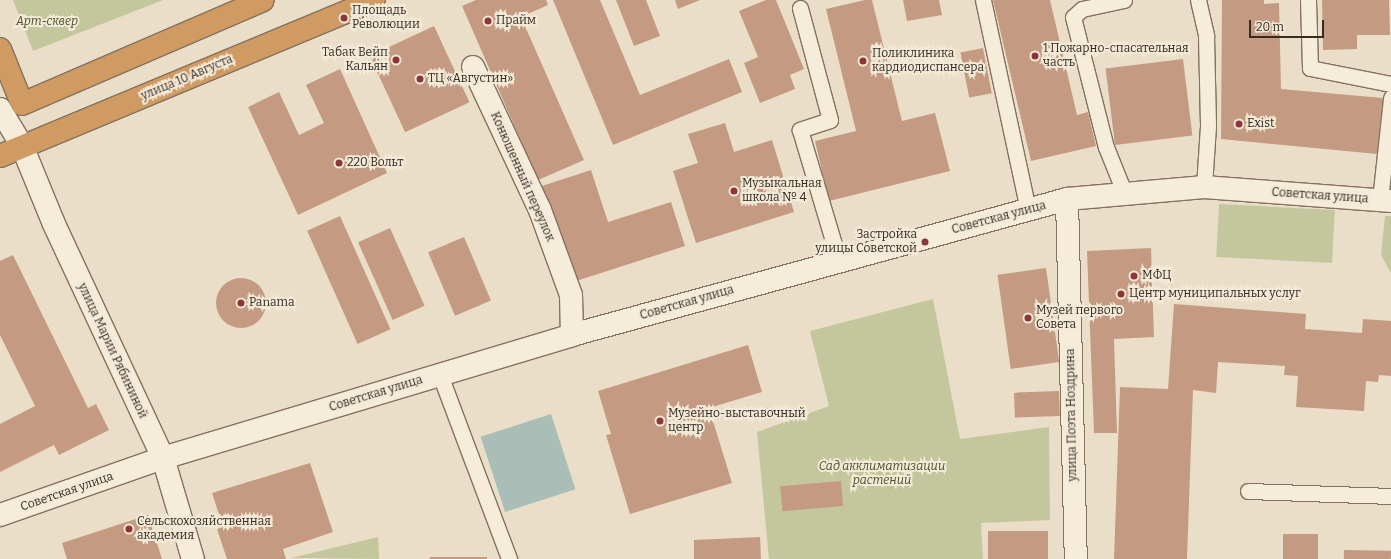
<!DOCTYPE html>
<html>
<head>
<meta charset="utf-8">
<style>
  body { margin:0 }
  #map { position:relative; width:1391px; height:559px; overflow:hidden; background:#eadec8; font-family:Bitter,serif }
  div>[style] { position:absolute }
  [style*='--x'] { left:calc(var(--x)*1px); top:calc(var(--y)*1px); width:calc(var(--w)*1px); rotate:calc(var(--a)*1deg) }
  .green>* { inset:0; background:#c4c79d; transform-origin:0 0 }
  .water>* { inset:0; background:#a8beb7; transform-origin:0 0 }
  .building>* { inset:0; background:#c49b82; transform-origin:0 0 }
  .round { border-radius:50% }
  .roads { filter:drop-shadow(1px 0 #84715f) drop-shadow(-1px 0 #84715f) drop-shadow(0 1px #84715f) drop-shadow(0 -1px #84715f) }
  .lane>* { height:15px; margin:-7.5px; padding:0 7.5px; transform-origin:7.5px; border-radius:7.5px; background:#f5ecda }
  .street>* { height:22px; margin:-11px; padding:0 11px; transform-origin:11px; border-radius:11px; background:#f5ecda }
  .secondary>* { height:22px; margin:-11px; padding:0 11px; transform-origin:11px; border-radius:11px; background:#f5ecda }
  .highway>* { height:22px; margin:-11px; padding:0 11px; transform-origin:11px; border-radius:11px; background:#d09b62 }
  .dots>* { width:11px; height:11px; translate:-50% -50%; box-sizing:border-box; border:2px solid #f2e9d7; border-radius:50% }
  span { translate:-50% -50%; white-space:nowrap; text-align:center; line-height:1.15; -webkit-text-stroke:4px #f2e9d7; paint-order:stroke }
  .poi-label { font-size:12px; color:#362a21 }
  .left { translate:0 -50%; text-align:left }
  .right { translate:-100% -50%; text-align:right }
  .park-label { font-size:12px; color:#48502a; font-style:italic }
  .street-label { font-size:12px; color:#362a21 }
  .scale { position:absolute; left:1249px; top:20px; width:75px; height:18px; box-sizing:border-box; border:2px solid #362a21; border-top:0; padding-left:5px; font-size:12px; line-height:14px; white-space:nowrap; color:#362a21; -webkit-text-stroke:3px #f2e9d7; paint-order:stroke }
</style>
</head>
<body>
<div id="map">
  <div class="green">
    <i style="clip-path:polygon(13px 0,163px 0,33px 51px)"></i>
    <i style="left:1219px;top:204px;width:116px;height:53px;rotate:3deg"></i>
    <i style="clip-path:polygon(1385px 216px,1391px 216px,1391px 273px,1381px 255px)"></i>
    <i style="clip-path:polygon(933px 299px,960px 439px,1049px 427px,1050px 520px,981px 523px,983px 559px,769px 559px,757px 432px,829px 406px,810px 331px)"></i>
    <i style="clip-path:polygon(378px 537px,379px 559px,291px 558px)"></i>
  </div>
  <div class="water">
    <i style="left:551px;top:414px;width:79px;height:74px;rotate:72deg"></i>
  </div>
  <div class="building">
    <i style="clip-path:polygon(476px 0,546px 0,548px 5px,521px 17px,584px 160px,538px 180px,462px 6px)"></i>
    <i style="clip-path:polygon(553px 0,600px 0,640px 95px,729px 59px,742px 92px,613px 145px)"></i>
    <i style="clip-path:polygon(616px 0,646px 0,660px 36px,634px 46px)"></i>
    <i style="clip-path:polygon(675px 0,700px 0,678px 9px)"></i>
    <i style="clip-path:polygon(766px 0,776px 0,804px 69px,790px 75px,795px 89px,760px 103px,744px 63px,758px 57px,739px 11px)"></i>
    <i style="clip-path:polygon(865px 0,872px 0,902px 121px,935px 113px,950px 171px,829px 201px,815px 141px,856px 131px,826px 9px)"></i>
    <i style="clip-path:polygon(903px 0,939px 0,942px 15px,907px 21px)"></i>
    <i style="clip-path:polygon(993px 0,1050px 0,1077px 115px,1088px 112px,1096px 146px,1031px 161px)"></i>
    <i style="clip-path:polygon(1222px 0,1264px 0,1264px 4px,1279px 3px,1281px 89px,1383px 98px,1377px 154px,1221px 139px)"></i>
    <i style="clip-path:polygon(1322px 0,1389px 0,1390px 35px,1357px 35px,1357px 49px,1323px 50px)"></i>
    <i style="left:434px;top:26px;width:84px;height:71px;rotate:65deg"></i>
    <i style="left:983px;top:48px;width:46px;height:23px;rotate:79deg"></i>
    <i style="left:1183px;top:59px;width:77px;height:78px;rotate:83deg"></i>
    <i style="clip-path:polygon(340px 69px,387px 173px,298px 215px,248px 107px,279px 92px,299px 135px,324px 123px,306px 85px)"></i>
    <i style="clip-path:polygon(725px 123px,734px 152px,772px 140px,794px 212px,696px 243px,673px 171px,698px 163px,688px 134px)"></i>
    <i style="clip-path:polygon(591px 170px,608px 222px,671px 202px,685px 246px,573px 282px,542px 186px)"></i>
    <i style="left:340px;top:216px;width:124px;height:36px;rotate:66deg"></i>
    <i style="left:390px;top:228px;width:85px;height:35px;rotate:66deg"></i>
    <i style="left:464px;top:237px;width:69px;height:39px;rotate:67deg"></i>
    <i style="clip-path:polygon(1151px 248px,1154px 337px,1114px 339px,1117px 433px,1094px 433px,1087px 251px)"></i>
    <i style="clip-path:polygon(13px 255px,88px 408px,96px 404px,109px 430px,59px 455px,54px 445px,0 472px,0 424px,35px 406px,0 335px,0 261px)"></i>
    <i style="left:1046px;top:268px;width:95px;height:49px;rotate:82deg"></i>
    <i class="round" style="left:216px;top:278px;width:50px;height:50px"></i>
    <i style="clip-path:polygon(1174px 304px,1306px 314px,1305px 329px,1362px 333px,1363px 319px,1391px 321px,1391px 376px,1379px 375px,1378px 382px,1366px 381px,1364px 411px,1296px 407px,1298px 376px,1284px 375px,1285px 366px,1218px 362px,1216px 393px,1193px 390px,1187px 559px,1114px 559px,1120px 387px,1168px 389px)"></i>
    <i style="clip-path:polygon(748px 345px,762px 392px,709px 408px,732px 483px,630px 514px,606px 435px,611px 434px,598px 391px)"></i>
    <i style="left:1059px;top:391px;width:25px;height:45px;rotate:88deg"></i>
    <i style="clip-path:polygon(310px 463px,333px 532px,283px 549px,286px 559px,227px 559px,217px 529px,223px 527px,212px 493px)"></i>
    <i style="left:841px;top:481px;width:25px;height:61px;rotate:85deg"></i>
    <i style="clip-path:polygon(148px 515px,162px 559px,67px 559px,62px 543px)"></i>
    <i style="left:1048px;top:531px;width:28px;height:60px;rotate:90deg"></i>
    <i style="left:1283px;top:534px;width:35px;height:25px"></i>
    <i style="clip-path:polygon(760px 537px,761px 559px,694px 559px,694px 540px)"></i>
    <i style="left:1344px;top:550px;width:47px;height:9px;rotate:1deg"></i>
    <i style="left:430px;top:557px;width:57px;height:2px"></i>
  </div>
  <div class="roads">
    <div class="lane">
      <i style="--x:983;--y:0;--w:215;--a:77.9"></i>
      <i style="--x:1124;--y:0;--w:43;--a:167.9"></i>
      <i style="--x:1082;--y:9;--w:12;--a:138"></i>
      <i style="--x:1073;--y:17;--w:134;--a:75.8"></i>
      <i style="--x:1106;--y:147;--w:48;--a:68.2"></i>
      <i style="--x:1198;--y:0;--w:37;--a:77"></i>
      <i style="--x:1206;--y:36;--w:90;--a:88.7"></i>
      <i style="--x:1208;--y:126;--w:61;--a:93.8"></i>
      <i style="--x:1308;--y:0;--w:68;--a:88.3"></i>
      <i style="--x:1310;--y:68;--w:83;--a:11.2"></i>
      <i style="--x:800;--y:8;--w:116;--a:75"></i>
      <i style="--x:830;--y:120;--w:32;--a:162"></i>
      <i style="--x:800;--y:130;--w:137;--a:73.4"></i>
      <i style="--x:1380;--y:200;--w:103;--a:-83.8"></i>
      <i style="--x:440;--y:375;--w:197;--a:69.4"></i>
      <i style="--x:1248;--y:491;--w:143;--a:2"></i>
    </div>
    <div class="street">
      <i style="--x:473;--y:67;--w:158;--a:64.9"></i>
      <i style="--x:540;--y:210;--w:90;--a:70"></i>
      <i style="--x:571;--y:295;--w:40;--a:88.6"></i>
      <i style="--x:1067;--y:199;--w:360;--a:88.6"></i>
      <i style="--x:0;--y:515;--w:173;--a:-19.3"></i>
      <i style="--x:163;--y:458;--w:427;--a:-16.7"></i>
      <i style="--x:572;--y:335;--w:513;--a:-15.36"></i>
      <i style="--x:1067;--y:199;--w:138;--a:-5"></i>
      <i style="--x:1204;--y:187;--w:188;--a:4.3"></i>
    </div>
    <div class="secondary">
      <i style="--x:0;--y:109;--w:43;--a:59.3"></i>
      <i style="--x:22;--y:146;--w:84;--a:67.7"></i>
      <i style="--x:54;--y:224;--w:258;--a:65"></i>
      <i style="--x:163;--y:458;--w:105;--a:73.5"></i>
    </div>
    <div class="highway">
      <i style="--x:0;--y:49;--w:59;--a:68.2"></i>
      <i style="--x:22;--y:104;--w:262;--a:-23.3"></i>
      <i style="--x:0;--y:156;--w:405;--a:-22.6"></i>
    </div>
  </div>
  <div class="dots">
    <i style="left:344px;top:18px;background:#8d3539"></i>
    <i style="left:488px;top:21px;background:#8d3539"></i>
    <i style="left:1035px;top:56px;background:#8d3539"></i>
    <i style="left:396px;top:60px;background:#8d3539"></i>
    <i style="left:863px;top:61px;background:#8d3539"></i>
    <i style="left:420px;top:79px;background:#8d3539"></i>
    <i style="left:1239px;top:124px;background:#8d3539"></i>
    <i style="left:339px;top:163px;background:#8d3539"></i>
    <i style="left:734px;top:191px;background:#8d3539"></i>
    <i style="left:925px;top:242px;background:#8d3539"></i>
    <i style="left:1134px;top:276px;background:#8d3539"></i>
    <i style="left:1121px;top:294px;background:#8d3539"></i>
    <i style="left:241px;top:303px;background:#8d3539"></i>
    <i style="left:1028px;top:318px;background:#8d3539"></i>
    <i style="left:660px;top:421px;background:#8d3539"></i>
    <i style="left:129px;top:529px;background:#8d3539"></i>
  </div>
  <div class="poi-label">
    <span class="left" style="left:352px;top:18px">Площадь<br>Революции</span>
    <span class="left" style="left:496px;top:21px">Прайм</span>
    <span class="left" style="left:1043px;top:56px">1 Пожарно-спасательная<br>часть</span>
    <span class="right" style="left:388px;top:60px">Табак Вейп<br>Кальян</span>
    <span class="left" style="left:872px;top:61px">Поликлиника<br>кардиодиспансера</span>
    <span class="left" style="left:428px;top:79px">ТЦ «Августин»</span>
    <span class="left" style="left:1247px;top:124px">Exist</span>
    <span class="left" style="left:347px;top:163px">220 Вольт</span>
    <span class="left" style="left:742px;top:191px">Музыкальная<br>школа № 4</span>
    <span class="right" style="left:917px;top:242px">Застройка<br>улицы Советской</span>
    <span class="left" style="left:1142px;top:276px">МФЦ</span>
    <span class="left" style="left:1129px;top:294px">Центр муниципальных услуг</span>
    <span class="left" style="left:249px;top:303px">Panama</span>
    <span class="left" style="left:1036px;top:318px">Музей первого<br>Совета</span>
    <span class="left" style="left:668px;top:421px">Музейно-выставочный<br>центр</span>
    <span class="left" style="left:137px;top:529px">Сельскохозяйственная<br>академия</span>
  </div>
  <div class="park-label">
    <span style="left:47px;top:22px">Арт-сквер</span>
    <span style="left:882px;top:474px">Сад акклиматизации<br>растений</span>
  </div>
  <div class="street-label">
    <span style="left:187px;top:78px;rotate:-23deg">улица 10 Августа</span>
    <span style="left:522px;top:177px;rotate:66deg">Конюшенный переулок</span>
    <span style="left:1320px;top:196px;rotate:4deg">Советская улица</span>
    <span style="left:999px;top:218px;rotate:-15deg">Советская улица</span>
    <span style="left:687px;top:303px;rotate:-16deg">Советская улица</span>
    <span style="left:112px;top:351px;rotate:65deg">улица Марии Рябининой</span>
    <span style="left:376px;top:394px;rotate:-17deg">Советская улица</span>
    <span style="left:1072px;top:415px;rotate:-91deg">улица Поэта Ноздрина</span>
    <span style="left:67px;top:492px;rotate:-19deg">Советская улица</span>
  </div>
  <div class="scale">20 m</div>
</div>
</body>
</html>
